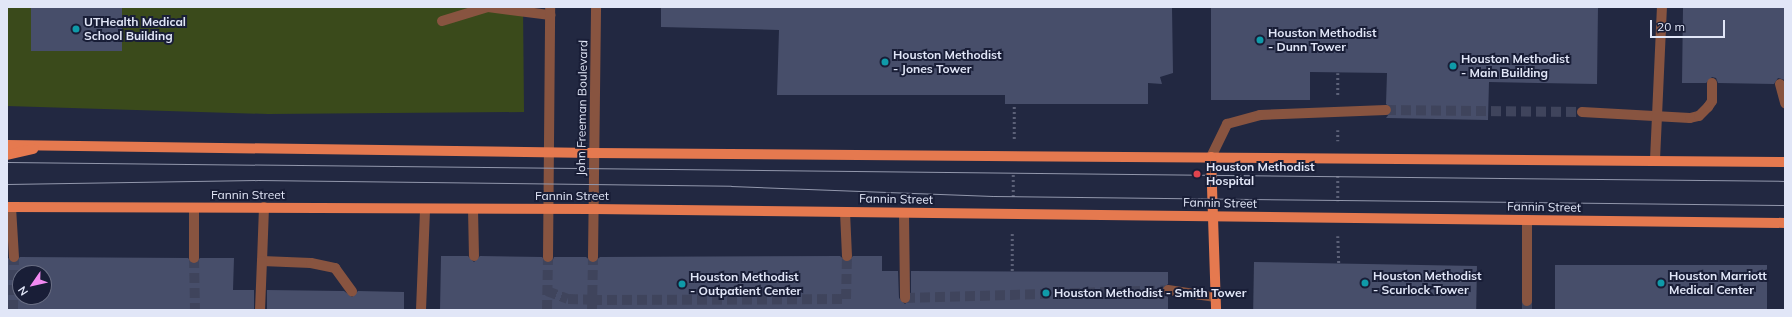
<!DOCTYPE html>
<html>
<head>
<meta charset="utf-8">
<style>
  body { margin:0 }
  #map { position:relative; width:1792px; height:317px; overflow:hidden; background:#222841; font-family:Mulish,sans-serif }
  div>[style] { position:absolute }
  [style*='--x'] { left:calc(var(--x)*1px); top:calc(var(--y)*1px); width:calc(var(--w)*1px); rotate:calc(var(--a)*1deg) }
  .green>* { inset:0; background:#3a4a1b }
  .building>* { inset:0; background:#474e6a; transform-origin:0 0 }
  .minor-tunnel>* { height:10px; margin-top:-5px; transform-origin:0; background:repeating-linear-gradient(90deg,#3f445c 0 10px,transparent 0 15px) }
  .path>* { height:2.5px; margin-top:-1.25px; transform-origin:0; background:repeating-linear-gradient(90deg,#5c6178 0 2px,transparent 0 5px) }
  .minor>* { height:10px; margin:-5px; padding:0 5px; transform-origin:5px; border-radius:5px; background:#885440 }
  .major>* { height:10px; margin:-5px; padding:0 5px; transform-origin:5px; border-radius:5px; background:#e5794f }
  .tram>* { height:1px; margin:-0.5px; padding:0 0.5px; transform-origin:0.5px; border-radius:0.5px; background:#9297ac }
  .dots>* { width:11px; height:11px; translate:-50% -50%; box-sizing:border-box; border:2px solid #191e37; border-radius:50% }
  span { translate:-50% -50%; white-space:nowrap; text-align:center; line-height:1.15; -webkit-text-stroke:4px #191e37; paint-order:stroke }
  .poi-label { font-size:12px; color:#e1e6f7; font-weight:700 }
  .left { translate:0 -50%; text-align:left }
  .street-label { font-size:12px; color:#e1e6f7 }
  .frame { position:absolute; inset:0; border:8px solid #e1e6f7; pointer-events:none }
  .north { position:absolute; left:12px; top:265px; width:40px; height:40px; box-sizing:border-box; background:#191e37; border:1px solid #696e84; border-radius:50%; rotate:236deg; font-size:11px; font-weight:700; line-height:16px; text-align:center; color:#e1e6f7 }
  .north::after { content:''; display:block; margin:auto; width:14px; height:18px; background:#f38af2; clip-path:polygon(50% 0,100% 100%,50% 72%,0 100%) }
  .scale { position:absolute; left:1650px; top:20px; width:75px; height:18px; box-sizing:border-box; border:2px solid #e1e6f7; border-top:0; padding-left:5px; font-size:12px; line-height:14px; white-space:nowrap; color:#e1e6f7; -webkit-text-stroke:3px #191e37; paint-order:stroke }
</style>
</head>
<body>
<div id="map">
  <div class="green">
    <i style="clip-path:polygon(7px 7px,523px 7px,524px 112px,268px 114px,7px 106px)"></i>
  </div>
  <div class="building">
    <i style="left:31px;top:7px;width:91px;height:44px"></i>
    <i style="clip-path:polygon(661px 7px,1172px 7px,1173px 73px,1160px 77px,1162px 84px,1148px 83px,1148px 104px,1005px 104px,1005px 95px,777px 95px,779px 30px,661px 27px)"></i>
    <i style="clip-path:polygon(1211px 7px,1598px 7px,1597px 84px,1489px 82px,1488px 120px,1386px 118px,1392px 110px,1386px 104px,1387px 73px,1310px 72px,1310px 100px,1211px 100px)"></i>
    <i style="clip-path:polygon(1683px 7px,1785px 7px,1785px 80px,1778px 78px,1774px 84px,1718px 83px,1716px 78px,1712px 77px,1706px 83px,1682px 83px)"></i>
    <i style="clip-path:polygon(441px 256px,468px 256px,474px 262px,480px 256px,542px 257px,548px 263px,552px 262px,554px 257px,586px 257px,593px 263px,600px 257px,840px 256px,847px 262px,853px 256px,882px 256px,882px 271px,898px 271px,899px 298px,905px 304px,911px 298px,911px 271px,1168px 272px,1168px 284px,1162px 289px,1164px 295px,1168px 297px,1168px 310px,440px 310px)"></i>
    <i style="clip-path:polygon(evenodd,7px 257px,14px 263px,20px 257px,188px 258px,194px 264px,200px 258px,234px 258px,233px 290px,254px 290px,254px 310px,7px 310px,7px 257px,20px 273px,44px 273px,44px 297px,20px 297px,20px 273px)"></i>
    <i style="left:1254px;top:262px;width:223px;height:48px;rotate:1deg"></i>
    <i style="left:1555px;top:265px;width:212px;height:45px"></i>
    <i style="clip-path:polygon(267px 290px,344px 291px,352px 297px,358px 291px,404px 292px,404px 310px,267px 310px)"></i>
  </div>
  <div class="minor-tunnel">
    <i style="--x:1386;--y:110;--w:196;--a:0.6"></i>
    <i style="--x:194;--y:258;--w:52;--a:88.9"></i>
    <i style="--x:547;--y:291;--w:22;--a:21"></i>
    <i style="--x:568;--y:299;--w:24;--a:2"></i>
    <i style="--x:592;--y:300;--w:254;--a:-0.2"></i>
    <i style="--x:846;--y:299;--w:43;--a:-88.7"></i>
    <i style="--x:905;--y:298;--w:263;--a:-1.7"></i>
    <i style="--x:1527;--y:301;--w:9;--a:90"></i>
    <i style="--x:13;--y:310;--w:53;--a:-88.9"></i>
    <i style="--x:547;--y:310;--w:53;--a:-88.9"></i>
    <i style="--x:592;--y:310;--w:53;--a:-88.9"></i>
  </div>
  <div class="path">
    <i style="--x:1338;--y:73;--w:22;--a:90"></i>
    <i style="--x:1338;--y:130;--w:11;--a:90"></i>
    <i style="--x:1014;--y:139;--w:35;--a:-90"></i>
    <i style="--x:1338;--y:176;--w:25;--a:90"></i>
    <i style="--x:1013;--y:197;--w:23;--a:-90"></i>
    <i style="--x:1338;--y:236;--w:27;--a:88"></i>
    <i style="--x:1012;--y:271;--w:39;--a:-90"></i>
  </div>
  <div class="minor">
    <i style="--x:442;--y:21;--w:48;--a:-16.9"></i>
    <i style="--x:488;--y:7;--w:63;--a:7.4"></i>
    <i style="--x:1780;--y:84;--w:20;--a:75"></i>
    <i style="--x:1582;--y:112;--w:108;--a:3.2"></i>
    <i style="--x:1690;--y:118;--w:9;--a:-13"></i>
    <i style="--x:1699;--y:116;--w:13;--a:-45"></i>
    <i style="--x:1708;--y:107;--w:7;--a:-56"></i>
    <i style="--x:1712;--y:101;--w:18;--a:-90"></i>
    <i style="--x:1211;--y:157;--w:37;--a:-64"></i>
    <i style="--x:1227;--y:124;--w:34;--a:-15"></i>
    <i style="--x:1260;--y:115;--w:126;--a:-2.3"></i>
    <i style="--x:1655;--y:160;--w:153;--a:-87.4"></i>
    <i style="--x:11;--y:207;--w:50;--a:86.6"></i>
    <i style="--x:264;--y:207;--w:54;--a:92.1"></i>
    <i style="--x:262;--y:261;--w:49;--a:2.3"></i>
    <i style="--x:311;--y:263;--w:25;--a:12"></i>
    <i style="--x:335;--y:268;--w:29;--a:54"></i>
    <i style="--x:194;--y:208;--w:50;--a:90"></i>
    <i style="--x:473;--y:209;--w:47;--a:88.8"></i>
    <i style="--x:845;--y:212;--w:44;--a:87.4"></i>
    <i style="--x:904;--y:213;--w:85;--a:89.3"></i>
    <i style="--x:1527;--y:220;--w:81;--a:90"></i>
    <i style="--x:548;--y:257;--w:250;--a:-89.5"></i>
    <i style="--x:593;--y:257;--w:250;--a:-89.3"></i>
    <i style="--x:1168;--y:290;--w:48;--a:8.5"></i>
    <i style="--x:260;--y:310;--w:49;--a:-87.7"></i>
    <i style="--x:421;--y:310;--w:101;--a:-87.7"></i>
  </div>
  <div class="major">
    <i style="--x:7;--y:145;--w:587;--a:0.78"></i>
    <i style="--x:594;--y:153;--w:1191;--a:0.43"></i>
    <i style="--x:7;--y:155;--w:27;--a:-13"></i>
    <i style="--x:1211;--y:157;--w:153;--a:88.1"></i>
    <i style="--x:7;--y:207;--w:586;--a:0.2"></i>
    <i style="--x:593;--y:209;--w:1192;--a:0.67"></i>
  </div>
  <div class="tram">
    <i style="--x:7;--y:162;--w:1778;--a:0.61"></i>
    <i style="--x:7;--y:184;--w:251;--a:-0.9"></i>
    <i style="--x:258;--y:180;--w:473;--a:0.7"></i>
    <i style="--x:731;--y:186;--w:262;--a:2.2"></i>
    <i style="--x:993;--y:196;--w:792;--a:0.65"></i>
  </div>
  <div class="dots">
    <i style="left:76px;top:29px;background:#0f9aa8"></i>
    <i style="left:1260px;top:40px;background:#0f9aa8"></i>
    <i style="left:885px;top:62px;background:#0f9aa8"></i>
    <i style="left:1453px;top:66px;background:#0f9aa8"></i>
    <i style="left:1197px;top:174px;background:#e0444e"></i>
    <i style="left:1365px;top:283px;background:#0f9aa8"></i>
    <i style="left:1661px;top:283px;background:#0f9aa8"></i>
    <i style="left:682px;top:284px;background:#0f9aa8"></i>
    <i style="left:1046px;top:293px;background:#0f9aa8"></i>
  </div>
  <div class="poi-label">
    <span class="left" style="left:84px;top:29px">UTHealth Medical<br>School Building</span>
    <span class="left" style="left:1268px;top:40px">Houston Methodist<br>- Dunn Tower</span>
    <span class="left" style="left:893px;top:62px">Houston Methodist<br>- Jones Tower</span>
    <span class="left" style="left:1461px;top:66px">Houston Methodist<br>- Main Building</span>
    <span class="left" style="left:1206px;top:174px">Houston Methodist<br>Hospital</span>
    <span class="left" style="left:1373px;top:283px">Houston Methodist<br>- Scurlock Tower</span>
    <span class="left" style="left:1669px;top:283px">Houston Marriott<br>Medical Center</span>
    <span class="left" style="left:690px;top:284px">Houston Methodist<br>- Outpatient Center</span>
    <span class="left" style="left:1054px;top:293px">Houston Methodist - Smith Tower</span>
  </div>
  <div class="street-label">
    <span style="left:582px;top:108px;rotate:-89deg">John Freeman Boulevard</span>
    <span style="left:248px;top:195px">Fannin Street</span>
    <span style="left:572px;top:196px">Fannin Street</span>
    <span style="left:896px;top:199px;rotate:1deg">Fannin Street</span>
    <span style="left:1220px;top:203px;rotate:1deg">Fannin Street</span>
    <span style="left:1544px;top:207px;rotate:1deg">Fannin Street</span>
  </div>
  <div class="frame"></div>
  <div class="north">N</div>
  <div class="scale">20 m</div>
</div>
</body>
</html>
